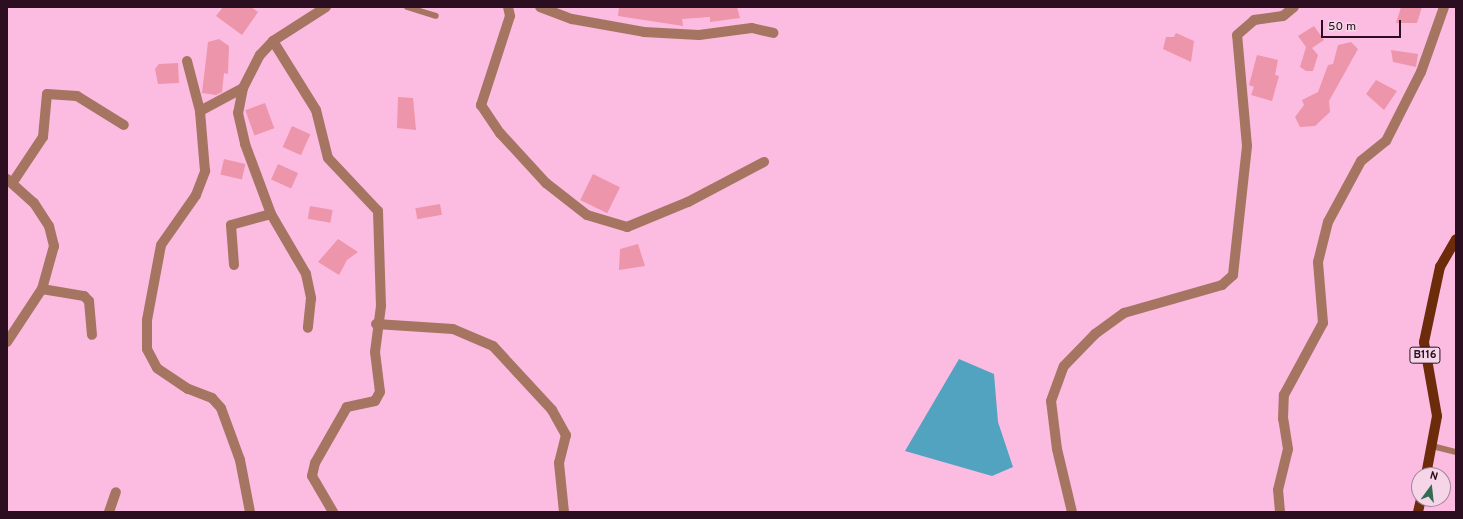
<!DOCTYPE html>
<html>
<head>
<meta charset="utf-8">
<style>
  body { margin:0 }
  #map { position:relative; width:1463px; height:519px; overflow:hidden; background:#fcbce1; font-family:Overpass,sans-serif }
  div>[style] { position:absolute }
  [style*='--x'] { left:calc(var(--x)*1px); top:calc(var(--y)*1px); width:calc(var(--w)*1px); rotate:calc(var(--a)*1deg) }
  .water>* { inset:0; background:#51a3bf }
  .building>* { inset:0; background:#ec95ab; transform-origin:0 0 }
  .lane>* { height:6px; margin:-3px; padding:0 3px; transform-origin:3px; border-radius:3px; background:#a57561 }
  .street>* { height:10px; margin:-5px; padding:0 5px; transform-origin:5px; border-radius:5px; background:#a57561 }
  .primary>* { height:10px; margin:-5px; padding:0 5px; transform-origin:5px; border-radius:5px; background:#6c2b0a }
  span { translate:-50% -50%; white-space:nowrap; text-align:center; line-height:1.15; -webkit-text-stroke:3px #f5d5e7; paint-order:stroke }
  .shield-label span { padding:1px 3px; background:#f5d5e7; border:1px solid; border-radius:3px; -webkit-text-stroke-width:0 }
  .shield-label { font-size:11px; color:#2b0e20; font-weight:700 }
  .frame { position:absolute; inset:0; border:8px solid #2b0e20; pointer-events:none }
  .north { position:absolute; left:1411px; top:467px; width:40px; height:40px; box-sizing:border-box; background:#f5d5e7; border:1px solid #a48597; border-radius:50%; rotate:15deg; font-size:11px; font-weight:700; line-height:16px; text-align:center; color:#2b0e20 }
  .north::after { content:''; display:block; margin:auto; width:14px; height:18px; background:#336b53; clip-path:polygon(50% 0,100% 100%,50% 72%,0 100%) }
  .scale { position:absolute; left:1321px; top:20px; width:80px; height:18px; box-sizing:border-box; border:2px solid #2b0e20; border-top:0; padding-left:5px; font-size:12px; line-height:14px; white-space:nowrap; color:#2b0e20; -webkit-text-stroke:3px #f5d5e7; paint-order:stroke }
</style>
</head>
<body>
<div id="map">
  <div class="water">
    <i style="clip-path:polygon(959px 359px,994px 374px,998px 422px,1013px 467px,992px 476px,905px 451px)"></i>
  </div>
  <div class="building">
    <i style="clip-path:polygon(223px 7px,251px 7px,258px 12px,242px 35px,216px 16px)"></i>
    <i style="clip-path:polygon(619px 7px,737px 7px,740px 18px,710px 22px,710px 17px,682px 19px,683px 26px,618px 16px)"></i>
    <i style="clip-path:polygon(1401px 7px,1422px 7px,1417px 23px,1396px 23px)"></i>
    <i style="clip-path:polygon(1314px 26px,1324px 40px,1312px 48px,1318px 55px,1313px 71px,1306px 71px,1300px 67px,1306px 47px,1298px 36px)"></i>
    <i style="clip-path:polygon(1176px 33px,1194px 41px,1191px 62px,1163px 49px,1166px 37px,1174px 37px)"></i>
    <i style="clip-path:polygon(219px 39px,229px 46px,228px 74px,224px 73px,222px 92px,216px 95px,202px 93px,208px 42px)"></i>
    <i style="clip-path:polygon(1351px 42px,1358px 49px,1329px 101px,1330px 112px,1315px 126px,1300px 127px,1295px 117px,1304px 105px,1302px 100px,1318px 92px,1328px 65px,1333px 64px,1338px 45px)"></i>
    <i style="clip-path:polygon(1391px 50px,1418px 54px,1416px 67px,1393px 62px)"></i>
    <i style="clip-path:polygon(1257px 55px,1278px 60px,1275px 75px,1279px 76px,1272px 101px,1251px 95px,1254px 87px,1249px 85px)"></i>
    <i style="clip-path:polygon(178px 63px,179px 83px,158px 84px,155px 69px,159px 64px)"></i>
    <i style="clip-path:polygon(1376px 80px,1397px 91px,1384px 110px,1366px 94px)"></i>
    <i style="clip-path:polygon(398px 97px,413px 98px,416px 130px,397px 128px)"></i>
    <i style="left:265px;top:103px;width:27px;height:21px;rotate:70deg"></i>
    <i style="left:292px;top:126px;width:20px;height:23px;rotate:24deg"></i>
    <i style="left:224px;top:159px;width:22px;height:16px;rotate:13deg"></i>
    <i style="left:278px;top:164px;width:22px;height:17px;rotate:24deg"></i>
    <i style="left:593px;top:174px;width:30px;height:29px;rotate:26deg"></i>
    <i style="left:440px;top:204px;width:11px;height:25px;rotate:80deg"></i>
    <i style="left:310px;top:206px;width:23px;height:13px;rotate:10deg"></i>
    <i style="clip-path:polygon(338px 239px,358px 252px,347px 260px,339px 275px,318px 262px)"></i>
    <i style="clip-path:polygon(638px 244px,645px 266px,619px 270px,620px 249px)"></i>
  </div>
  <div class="lane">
    <i style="--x:407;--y:7;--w:30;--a:17"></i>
    <i style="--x:1432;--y:446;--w:25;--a:14"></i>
  </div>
  <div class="street">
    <i style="--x:508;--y:7;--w:9;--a:77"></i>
    <i style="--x:510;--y:16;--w:94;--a:108"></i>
    <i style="--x:481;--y:105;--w:34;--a:56"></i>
    <i style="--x:500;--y:133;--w:68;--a:47.4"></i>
    <i style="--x:546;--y:183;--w:52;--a:38"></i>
    <i style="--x:587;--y:215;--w:42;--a:16.7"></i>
    <i style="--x:627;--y:227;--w:66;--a:-22.3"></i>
    <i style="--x:688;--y:202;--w:86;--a:-27.8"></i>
    <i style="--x:540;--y:7;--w:34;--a:21"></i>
    <i style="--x:572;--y:19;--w:73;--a:10.2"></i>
    <i style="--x:644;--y:32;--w:55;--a:3.1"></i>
    <i style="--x:699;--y:35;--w:53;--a:-7.5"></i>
    <i style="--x:752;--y:28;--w:22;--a:13"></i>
    <i style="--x:273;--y:41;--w:81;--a:58.1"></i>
    <i style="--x:316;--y:110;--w:49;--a:76"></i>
    <i style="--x:328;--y:158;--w:73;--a:46.7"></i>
    <i style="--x:378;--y:211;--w:95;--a:88.2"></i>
    <i style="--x:381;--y:306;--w:46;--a:97.4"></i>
    <i style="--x:375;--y:352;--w:40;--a:82.9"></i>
    <i style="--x:380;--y:392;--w:10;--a:119"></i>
    <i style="--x:375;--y:401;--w:29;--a:168"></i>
    <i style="--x:347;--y:407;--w:64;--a:119.7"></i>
    <i style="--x:315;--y:463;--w:13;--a:103"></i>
    <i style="--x:312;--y:476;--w:42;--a:59.7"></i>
    <i style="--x:187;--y:61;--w:52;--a:75.4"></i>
    <i style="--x:243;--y:88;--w:25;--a:101"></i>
    <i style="--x:238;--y:113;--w:32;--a:77"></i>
    <i style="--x:245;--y:144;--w:75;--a:69.6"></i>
    <i style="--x:271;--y:214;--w:69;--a:59.7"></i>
    <i style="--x:306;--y:274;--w:25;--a:78"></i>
    <i style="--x:311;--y:298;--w:30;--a:96"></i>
    <i style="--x:7;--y:179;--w:36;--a:42"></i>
    <i style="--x:34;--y:203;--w:27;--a:57"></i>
    <i style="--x:49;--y:226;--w:21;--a:76"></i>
    <i style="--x:54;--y:246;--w:45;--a:105.6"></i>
    <i style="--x:42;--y:289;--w:43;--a:9.5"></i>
    <i style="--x:84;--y:296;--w:7;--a:45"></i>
    <i style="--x:89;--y:301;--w:34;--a:85"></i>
    <i style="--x:13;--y:182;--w:54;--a:-56.3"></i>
    <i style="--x:43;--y:137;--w:43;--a:-84.7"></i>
    <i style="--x:47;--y:94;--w:30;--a:4"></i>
    <i style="--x:77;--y:96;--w:55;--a:31.7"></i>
    <i style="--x:234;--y:265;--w:40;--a:-94.3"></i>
    <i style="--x:231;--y:225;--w:41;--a:-15.4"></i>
    <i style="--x:376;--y:324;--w:77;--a:3.7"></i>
    <i style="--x:453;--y:329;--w:43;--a:23"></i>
    <i style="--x:493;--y:346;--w:87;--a:47.3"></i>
    <i style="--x:552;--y:410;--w:29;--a:61"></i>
    <i style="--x:566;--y:435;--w:29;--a:104"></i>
    <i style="--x:559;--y:463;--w:49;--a:84.2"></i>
    <i style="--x:7;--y:342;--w:64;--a:-56.6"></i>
    <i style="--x:109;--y:512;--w:21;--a:-71"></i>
    <i style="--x:250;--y:512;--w:53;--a:-100.9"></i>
    <i style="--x:240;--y:460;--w:55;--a:-110.1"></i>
    <i style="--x:221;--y:408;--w:13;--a:-132"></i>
    <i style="--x:212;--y:398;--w:26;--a:-159"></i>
    <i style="--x:188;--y:389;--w:37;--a:-146"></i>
    <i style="--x:157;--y:368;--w:21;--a:-118"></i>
    <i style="--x:147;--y:349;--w:29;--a:-90"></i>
    <i style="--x:147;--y:320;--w:76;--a:-79.4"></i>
    <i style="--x:161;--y:245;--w:61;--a:-55"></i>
    <i style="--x:196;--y:195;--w:26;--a:-69"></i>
    <i style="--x:205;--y:171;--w:60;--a:-94.8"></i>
    <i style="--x:200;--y:111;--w:49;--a:-28.1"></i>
    <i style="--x:243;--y:88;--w:37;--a:-63"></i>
    <i style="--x:260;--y:55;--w:19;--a:-47"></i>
    <i style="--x:273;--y:41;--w:63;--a:-32.7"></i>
    <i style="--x:1072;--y:512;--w:65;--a:-103.4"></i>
    <i style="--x:1057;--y:449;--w:48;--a:-97.1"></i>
    <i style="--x:1051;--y:401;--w:37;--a:-70"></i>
    <i style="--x:1064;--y:366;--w:45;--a:-45.9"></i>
    <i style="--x:1095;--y:334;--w:36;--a:-36"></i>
    <i style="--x:1124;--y:313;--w:102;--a:-15.9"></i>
    <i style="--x:1222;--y:285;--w:15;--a:-42"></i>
    <i style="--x:1233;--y:275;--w:130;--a:-83.8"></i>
    <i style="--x:1247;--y:146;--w:111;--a:-95.1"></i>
    <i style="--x:1237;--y:35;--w:23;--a:-41"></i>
    <i style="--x:1254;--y:20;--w:29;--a:-8"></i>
    <i style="--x:1283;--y:16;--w:14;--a:-39"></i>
    <i style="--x:1280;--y:512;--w:22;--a:-95"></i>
    <i style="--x:1278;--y:490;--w:42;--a:-76.3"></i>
    <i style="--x:1288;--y:449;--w:30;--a:-99"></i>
    <i style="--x:1283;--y:419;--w:24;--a:-88"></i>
    <i style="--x:1284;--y:395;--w:82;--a:-61.6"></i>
    <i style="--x:1323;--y:323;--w:61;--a:-94.7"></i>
    <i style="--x:1318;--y:262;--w:41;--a:-76"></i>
    <i style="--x:1328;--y:222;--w:69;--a:-61.6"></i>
    <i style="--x:1361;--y:161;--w:32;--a:-39"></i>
    <i style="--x:1386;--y:141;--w:77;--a:-63.1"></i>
    <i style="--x:1421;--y:72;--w:69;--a:-70.5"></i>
  </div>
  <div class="primary">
    <i style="--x:1426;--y:475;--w:60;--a:-79.4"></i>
    <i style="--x:1437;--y:416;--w:75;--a:-100"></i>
    <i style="--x:1424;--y:342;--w:77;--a:-78"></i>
    <i style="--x:1440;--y:267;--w:32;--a:-60"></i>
    <i style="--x:1418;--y:512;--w:13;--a:-77"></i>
  </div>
  <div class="shield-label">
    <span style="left:1425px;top:355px">B116</span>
  </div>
  <div class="frame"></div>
  <div class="north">N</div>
  <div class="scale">50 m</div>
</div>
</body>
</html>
